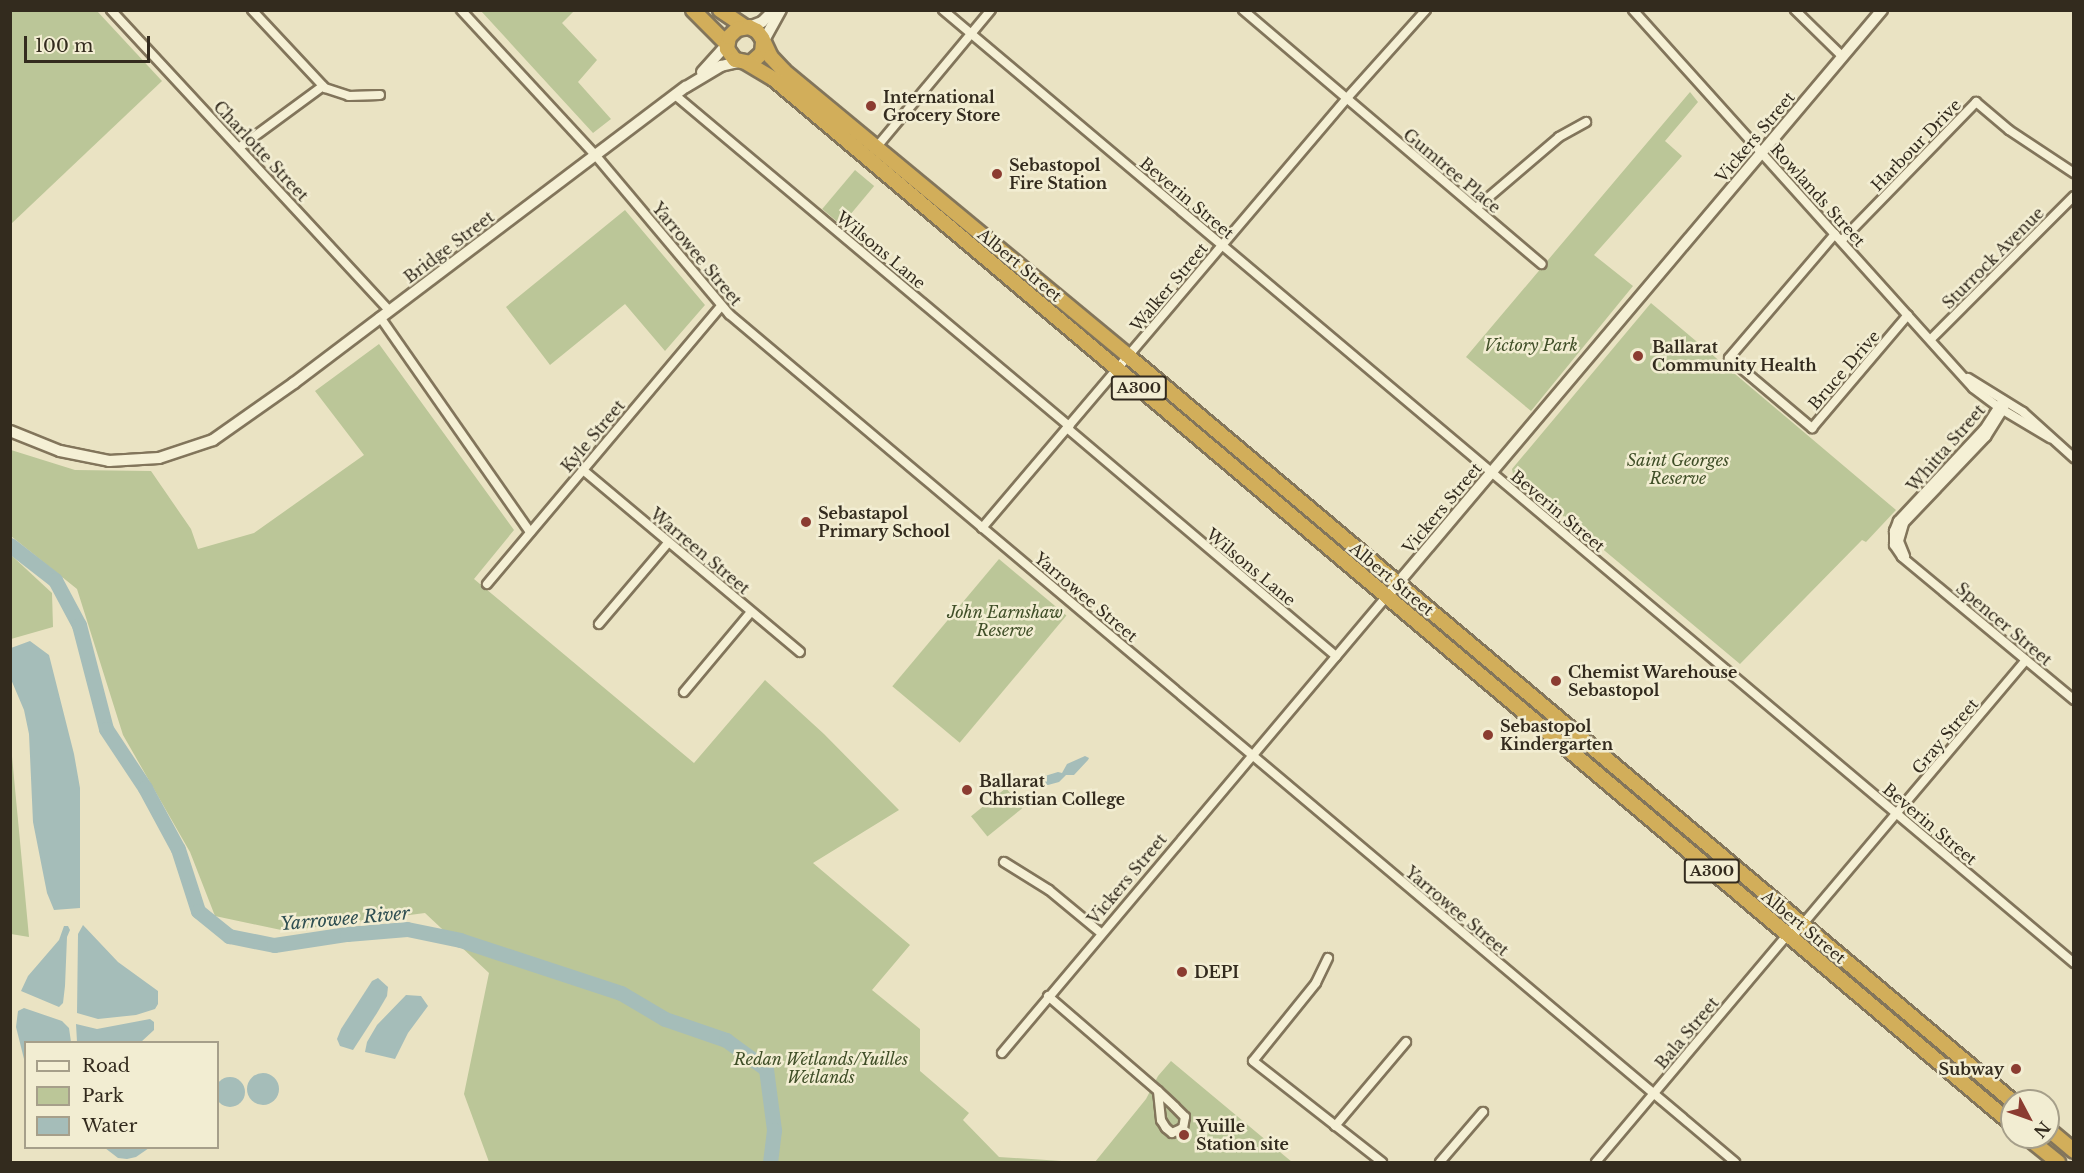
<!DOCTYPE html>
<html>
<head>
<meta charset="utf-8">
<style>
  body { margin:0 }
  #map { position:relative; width:2084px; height:1173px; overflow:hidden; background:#eae3c3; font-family:"Libre Baskerville",serif }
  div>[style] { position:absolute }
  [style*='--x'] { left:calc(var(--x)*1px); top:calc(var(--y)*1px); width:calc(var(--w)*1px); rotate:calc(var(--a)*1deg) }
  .green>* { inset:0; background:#bbc698; transform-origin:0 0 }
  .water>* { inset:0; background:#a5bdb9 }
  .round { border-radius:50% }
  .river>* { height:15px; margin:-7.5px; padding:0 7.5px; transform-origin:7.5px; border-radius:7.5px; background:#a5bdb9 }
  .roads { filter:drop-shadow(2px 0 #82755b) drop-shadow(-2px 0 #82755b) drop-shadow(0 2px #82755b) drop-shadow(0 -2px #82755b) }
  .street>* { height:8px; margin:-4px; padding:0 4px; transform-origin:4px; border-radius:4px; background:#f5f0d5 }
  .secondary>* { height:10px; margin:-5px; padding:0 5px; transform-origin:5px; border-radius:5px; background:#f5f0d5 }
  .highway>* { height:14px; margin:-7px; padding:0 7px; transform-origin:7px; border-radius:7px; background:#d2ae5a }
  .dots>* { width:16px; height:16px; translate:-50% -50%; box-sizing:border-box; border:3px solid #f2edd2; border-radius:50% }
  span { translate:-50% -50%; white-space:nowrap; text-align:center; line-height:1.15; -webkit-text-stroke:5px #f2edd2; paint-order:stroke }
  .shield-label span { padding:2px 4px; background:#f2edd2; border:2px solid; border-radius:4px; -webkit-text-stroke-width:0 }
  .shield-label { font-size:15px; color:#332b1e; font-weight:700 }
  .poi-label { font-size:16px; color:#332b1e; font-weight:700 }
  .left { translate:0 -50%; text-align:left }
  .right { translate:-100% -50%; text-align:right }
  .street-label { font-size:16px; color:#332b1e }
  .park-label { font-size:16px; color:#3f4e27; font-style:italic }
  .water-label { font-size:18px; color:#2f4f52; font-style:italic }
  .frame { position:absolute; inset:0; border:12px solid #332b1e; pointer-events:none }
  .legend { position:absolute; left:24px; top:1041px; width:195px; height:108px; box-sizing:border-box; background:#f2edd2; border:2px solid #a69f8a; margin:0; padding:8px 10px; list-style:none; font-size:18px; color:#332b1e }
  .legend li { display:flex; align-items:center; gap:12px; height:30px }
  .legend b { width:30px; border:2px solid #a69f8a }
  .north { position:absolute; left:2000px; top:1089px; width:60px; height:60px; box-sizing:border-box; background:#f2edd2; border:2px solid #a69f8a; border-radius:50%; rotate:131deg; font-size:16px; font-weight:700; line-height:24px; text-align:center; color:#332b1e }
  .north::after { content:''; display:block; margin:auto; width:21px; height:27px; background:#8b3c31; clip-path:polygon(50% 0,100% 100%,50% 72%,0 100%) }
  .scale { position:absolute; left:24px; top:36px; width:126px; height:27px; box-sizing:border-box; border:3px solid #332b1e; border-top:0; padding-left:8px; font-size:18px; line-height:21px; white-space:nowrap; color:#332b1e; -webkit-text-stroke:4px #f2edd2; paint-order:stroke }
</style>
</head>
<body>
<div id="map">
  <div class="green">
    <i style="clip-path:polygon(10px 11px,97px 11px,162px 81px,11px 224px)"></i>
    <i style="clip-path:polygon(481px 11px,574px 11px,562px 23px,597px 60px,578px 82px,611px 119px,593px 133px)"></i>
    <i style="clip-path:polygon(1690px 92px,1698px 102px,1665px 141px,1682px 156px,1594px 255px,1633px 286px,1531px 411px,1466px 357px)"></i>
    <i style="left:855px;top:170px;width:25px;height:51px;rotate:40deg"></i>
    <i style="clip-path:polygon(625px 210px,705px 305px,665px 351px,625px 304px,550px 365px,506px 307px)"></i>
    <i style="clip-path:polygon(1651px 303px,1896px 510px,1866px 542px,1862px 540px,1740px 664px,1513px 474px,1512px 469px)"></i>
    <i style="clip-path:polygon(379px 344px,514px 530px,474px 579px,694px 763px,765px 680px,824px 734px,899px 810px,813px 863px,910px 945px,872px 990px,920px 1029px,920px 1071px,969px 1113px,963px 1120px,999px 1157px,1077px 1162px,489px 1162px,464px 1094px,489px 973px,425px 913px,286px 931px,215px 916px,190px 852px,123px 735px,77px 589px,11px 536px,11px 450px,75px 470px,151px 471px,191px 529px,198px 549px,254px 533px,364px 455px,315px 391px)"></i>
    <i style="clip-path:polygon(11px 555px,52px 593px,53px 627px,11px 639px)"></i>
    <i style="left:999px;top:559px;width:88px;height:166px;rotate:40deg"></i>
    <i style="clip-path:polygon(11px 746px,29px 937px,11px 934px)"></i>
    <i style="left:1006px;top:788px;width:26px;height:45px;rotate:51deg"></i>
    <i style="clip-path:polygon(1171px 1061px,1292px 1162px,1095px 1162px,1146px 1099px,1158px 1076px)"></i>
  </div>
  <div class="water">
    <i style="clip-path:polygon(30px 641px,49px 655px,74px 754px,80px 788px,80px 908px,54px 910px,47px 893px,33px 822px,29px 734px,24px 710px,10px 677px,11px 648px)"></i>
    <i style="clip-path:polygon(1085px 756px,1089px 758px,1088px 760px,1074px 775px,1066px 775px,1059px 782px,1048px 785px,1034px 784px,1035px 779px,1058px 772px,1062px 773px,1067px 764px)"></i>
    <i style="clip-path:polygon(83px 925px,118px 962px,158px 991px,158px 1004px,155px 1009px,136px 1015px,98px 1019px,77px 1013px,78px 934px)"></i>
    <i style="clip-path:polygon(64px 926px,68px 926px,70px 930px,67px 937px,65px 986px,63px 1003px,59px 1007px,21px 991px,28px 976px,59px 940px)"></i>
    <i style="clip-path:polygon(378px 978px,388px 987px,387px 996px,377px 1013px,353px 1050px,340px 1046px,337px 1039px,341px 1029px,372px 981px)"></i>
    <i style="clip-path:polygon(406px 995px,421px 996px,428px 1006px,408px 1033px,395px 1059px,365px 1052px,367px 1042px,377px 1025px)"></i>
    <i style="clip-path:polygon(24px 1008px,62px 1021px,69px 1028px,71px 1042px,26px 1042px,25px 1063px,16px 1027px,18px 1011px)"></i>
    <i style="clip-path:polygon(150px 1019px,154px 1022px,154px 1030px,141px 1042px,77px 1042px,76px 1024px,97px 1029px)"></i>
    <i class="round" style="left:247px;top:1073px;width:32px;height:32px"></i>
    <i class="round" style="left:215px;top:1077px;width:30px;height:30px"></i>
    <i style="clip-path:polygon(105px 1148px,149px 1148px,136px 1157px,127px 1159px,118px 1158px)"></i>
  </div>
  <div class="river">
    <i style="--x:10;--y:545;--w:57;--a:37.9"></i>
    <i style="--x:55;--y:580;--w:51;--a:61.9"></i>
    <i style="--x:79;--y:625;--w:107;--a:75.4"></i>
    <i style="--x:106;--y:729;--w:71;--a:56.5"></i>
    <i style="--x:145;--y:788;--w:69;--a:61.6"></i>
    <i style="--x:178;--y:849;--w:65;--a:72.1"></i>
    <i style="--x:198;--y:911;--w:40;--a:39"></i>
    <i style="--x:229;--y:936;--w:46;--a:11.3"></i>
    <i style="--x:274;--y:945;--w:74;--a:-8.6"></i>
    <i style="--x:347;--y:934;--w:60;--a:-4.8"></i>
    <i style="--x:407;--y:929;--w:54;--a:11.7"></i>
    <i style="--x:460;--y:940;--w:169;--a:18.2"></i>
    <i style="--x:621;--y:993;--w:51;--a:30.6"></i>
    <i style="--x:665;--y:1019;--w:65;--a:19"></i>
    <i style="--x:726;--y:1040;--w:49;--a:35.9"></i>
    <i style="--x:766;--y:1069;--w:62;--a:82.5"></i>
    <i style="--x:774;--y:1130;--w:32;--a:97"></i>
  </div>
  <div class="roads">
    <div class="street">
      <i style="--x:111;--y:10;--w:409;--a:47.2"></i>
      <i style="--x:252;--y:10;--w:107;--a:46.9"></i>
      <i style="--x:325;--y:88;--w:25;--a:18"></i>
      <i style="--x:349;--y:96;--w:31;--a:-2"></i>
      <i style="--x:461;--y:10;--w:199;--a:47.2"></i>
      <i style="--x:596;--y:156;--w:207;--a:49.9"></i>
      <i style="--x:729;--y:314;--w:1316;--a:40.13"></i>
      <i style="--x:943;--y:10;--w:1479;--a:40.12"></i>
      <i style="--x:1243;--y:10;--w:392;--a:40.4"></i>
      <i style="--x:1633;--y:10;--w:508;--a:48.03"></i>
      <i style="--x:1973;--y:388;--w:31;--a:37"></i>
      <i style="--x:1998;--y:407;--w:61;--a:30.8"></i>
      <i style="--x:1795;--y:10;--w:67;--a:44.4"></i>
      <i style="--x:675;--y:95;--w:515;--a:40.03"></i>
      <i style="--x:240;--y:147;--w:103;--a:-36.3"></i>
      <i style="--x:875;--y:149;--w:181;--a:-50.2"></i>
      <i style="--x:1476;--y:208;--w:109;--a:-40.5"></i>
      <i style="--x:1559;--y:137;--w:31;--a:-29"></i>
      <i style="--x:1835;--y:234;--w:163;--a:130.5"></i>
      <i style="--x:1729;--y:358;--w:109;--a:40.1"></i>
      <i style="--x:1812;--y:428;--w:148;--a:-49.7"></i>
      <i style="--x:1841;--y:241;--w:194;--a:-45.8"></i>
      <i style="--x:1976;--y:102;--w:43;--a:40.3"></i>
      <i style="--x:2009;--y:130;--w:78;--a:33.5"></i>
      <i style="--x:380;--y:317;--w:262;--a:55.1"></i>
      <i style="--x:1931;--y:339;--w:202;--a:-45"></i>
      <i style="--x:1968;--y:378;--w:65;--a:31.7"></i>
      <i style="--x:2023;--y:412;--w:69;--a:42"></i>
      <i style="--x:2003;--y:400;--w:35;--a:123"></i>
      <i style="--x:1984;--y:429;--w:126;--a:133.1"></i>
      <i style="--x:1898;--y:521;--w:11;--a:112"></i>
      <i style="--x:1894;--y:531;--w:14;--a:90"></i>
      <i style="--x:1894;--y:545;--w:14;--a:56"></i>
      <i style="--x:1902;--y:557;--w:224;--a:39.7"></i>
      <i style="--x:1067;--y:428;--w:353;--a:40.3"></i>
      <i style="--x:583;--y:470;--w:283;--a:40"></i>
      <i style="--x:982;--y:528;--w:564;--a:-49.67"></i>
      <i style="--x:1347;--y:98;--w:118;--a:-48.1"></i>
      <i style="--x:1905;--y:556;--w:16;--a:-112"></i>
      <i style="--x:1899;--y:541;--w:19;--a:-74"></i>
      <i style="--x:1904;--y:523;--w:119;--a:-46.4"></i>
      <i style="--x:1986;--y:437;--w:34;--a:-58"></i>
      <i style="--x:487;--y:584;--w:363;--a:-49.9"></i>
      <i style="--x:599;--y:624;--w:106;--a:-49.6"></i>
      <i style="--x:684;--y:692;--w:104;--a:-50.1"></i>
      <i style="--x:1004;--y:862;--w:53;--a:31.9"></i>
      <i style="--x:1049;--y:890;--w:67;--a:39.6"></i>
      <i style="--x:1791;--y:938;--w:364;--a:-49.8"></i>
      <i style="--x:1328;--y:958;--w:28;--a:116"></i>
      <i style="--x:1316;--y:983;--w:100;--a:128.9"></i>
      <i style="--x:1253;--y:1061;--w:164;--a:38.1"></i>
      <i style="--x:1048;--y:996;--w:145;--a:40.8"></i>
      <i style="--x:1158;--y:1091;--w:23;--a:43"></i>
      <i style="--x:1175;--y:1107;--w:14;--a:45"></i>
      <i style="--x:1185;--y:1117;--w:11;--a:100"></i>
      <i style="--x:1183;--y:1128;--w:12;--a:156"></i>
      <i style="--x:1172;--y:1133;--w:8;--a:-140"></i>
      <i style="--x:1166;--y:1128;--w:9;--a:-122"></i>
      <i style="--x:1161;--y:1120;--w:29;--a:-96"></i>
      <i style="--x:1002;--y:1053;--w:598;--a:-49.89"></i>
      <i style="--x:1335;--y:1126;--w:110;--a:-49.8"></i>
      <i style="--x:1440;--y:1162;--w:66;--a:-49.3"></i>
      <i style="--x:1596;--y:1162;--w:315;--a:-49.9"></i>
    </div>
    <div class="secondary">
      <i style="--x:749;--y:27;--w:14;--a:-21"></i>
      <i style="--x:762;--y:22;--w:17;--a:-45"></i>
      <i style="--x:763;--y:42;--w:37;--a:-61"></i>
      <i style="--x:702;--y:72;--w:38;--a:-48"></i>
      <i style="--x:10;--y:431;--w:54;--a:21.8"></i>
      <i style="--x:60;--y:451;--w:50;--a:11.5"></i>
      <i style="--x:109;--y:461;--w:50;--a:-3.4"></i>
      <i style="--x:159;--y:458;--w:57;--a:-18.4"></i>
      <i style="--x:213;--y:440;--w:99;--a:-35.1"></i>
      <i style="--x:294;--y:383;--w:491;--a:-37.1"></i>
      <i style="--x:686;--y:87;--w:41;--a:-31"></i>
      <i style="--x:721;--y:66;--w:18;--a:-13"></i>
      <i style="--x:1387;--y:596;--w:767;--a:-49.81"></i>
    </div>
    <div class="highway">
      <i style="--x:693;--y:10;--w:48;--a:45"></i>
      <i style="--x:720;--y:10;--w:30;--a:34"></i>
      <i style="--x:763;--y:42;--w:11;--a:95"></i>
      <i style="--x:762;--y:53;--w:15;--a:138"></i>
      <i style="--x:751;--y:63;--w:16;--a:-169"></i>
      <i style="--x:735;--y:60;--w:14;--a:-126"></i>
      <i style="--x:727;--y:49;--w:12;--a:-81"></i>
      <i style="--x:729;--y:37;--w:11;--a:-45"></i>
      <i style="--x:737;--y:29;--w:12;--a:-9"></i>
      <i style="--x:749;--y:27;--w:9;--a:27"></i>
      <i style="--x:757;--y:31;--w:9;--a:54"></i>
      <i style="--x:762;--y:38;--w:21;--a:65"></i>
      <i style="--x:771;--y:57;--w:19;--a:47"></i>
      <i style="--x:784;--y:71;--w:447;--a:39.6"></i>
      <i style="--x:1128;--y:356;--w:1156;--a:40.12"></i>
      <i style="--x:747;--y:63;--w:33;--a:31"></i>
      <i style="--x:775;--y:80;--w:1619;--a:40.16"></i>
      <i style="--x:2048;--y:1129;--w:34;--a:40"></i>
      <i style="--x:2027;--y:1137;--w:40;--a:39"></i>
    </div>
  </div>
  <div class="dots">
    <i style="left:871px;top:106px;background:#8b3c31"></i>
    <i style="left:997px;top:174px;background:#8b3c31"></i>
    <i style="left:1638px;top:356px;background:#8b3c31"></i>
    <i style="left:806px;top:522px;background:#8b3c31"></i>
    <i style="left:1556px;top:681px;background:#8b3c31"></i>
    <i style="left:1488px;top:735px;background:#8b3c31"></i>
    <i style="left:967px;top:790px;background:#8b3c31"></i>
    <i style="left:1182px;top:972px;background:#8b3c31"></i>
    <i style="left:2016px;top:1069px;background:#8b3c31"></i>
    <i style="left:1184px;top:1135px;background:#8b3c31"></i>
  </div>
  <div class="shield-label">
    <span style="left:1139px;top:388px">A300</span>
    <span style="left:1712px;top:871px">A300</span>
  </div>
  <div class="poi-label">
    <span class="left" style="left:883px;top:106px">International<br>Grocery Store</span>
    <span class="left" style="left:1009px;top:174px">Sebastopol<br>Fire Station</span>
    <span class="left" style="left:1652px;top:356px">Ballarat<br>Community Health</span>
    <span class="left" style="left:818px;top:522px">Sebastapol<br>Primary School</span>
    <span class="left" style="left:1568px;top:681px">Chemist Warehouse<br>Sebastopol</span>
    <span class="left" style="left:1500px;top:735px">Sebastopol<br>Kindergarten</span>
    <span class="left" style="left:979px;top:790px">Ballarat<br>Christian College</span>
    <span class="left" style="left:1194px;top:972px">DEPI</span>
    <span class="right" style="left:2004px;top:1069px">Subway</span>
    <span class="left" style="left:1196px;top:1135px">Yuille<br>Station site</span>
  </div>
  <div class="street-label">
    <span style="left:1755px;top:137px;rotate:-50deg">Vickers Street</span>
    <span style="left:1916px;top:145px;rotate:-46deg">Harbour Drive</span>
    <span style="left:261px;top:151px;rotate:47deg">Charlotte Street</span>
    <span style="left:1452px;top:171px;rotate:40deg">Gumtree Place</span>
    <span style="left:1818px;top:195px;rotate:48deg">Rowlands Street</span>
    <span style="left:1187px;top:198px;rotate:40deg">Beverin Street</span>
    <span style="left:449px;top:247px;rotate:-37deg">Bridge Street</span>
    <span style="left:881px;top:250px;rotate:40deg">Wilsons Lane</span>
    <span style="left:697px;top:254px;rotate:50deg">Yarrowee Street</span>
    <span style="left:1993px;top:258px;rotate:-45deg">Sturrock Avenue</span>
    <span style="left:1020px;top:265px;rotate:40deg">Albert Street</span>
    <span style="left:1169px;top:287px;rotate:-50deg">Walker Street</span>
    <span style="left:1844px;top:370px;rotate:-49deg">Bruce Drive</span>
    <span style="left:593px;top:436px;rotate:-50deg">Kyle Street</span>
    <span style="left:1946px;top:448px;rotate:-49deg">Whitta Street</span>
    <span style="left:1442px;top:508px;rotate:-50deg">Vickers Street</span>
    <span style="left:1558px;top:511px;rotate:40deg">Beverin Street</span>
    <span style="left:700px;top:551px;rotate:40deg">Warreen Street</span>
    <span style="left:1251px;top:567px;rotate:40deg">Wilsons Lane</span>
    <span style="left:1392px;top:579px;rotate:40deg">Albert Street</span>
    <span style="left:1086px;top:597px;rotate:40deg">Yarrowee Street</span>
    <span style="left:2004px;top:624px;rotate:40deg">Spencer Street</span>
    <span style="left:1945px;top:736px;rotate:-50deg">Gray Street</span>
    <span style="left:1930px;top:824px;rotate:40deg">Beverin Street</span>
    <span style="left:1127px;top:879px;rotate:-50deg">Vickers Street</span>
    <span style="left:1457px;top:911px;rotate:40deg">Yarrowee Street</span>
    <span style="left:1804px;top:927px;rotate:40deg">Albert Street</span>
    <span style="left:1687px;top:1033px;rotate:-50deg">Bala Street</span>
  </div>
  <div class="park-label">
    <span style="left:1531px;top:345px">Victory Park</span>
    <span style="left:1678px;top:469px">Saint Georges<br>Reserve</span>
    <span style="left:1005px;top:621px">John Earnshaw<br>Reserve</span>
    <span style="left:821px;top:1068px">Redan Wetlands/Yuilles<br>Wetlands</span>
  </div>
  <div class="water-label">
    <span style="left:345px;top:919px;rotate:-5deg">Yarrowee River</span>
  </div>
  <div class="frame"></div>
  <ul class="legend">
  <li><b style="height:8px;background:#f5f0d5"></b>Road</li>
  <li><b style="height:16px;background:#bbc698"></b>Park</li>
  <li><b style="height:16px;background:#a5bdb9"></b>Water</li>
  </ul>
  <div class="north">N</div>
  <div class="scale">100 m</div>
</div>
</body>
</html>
